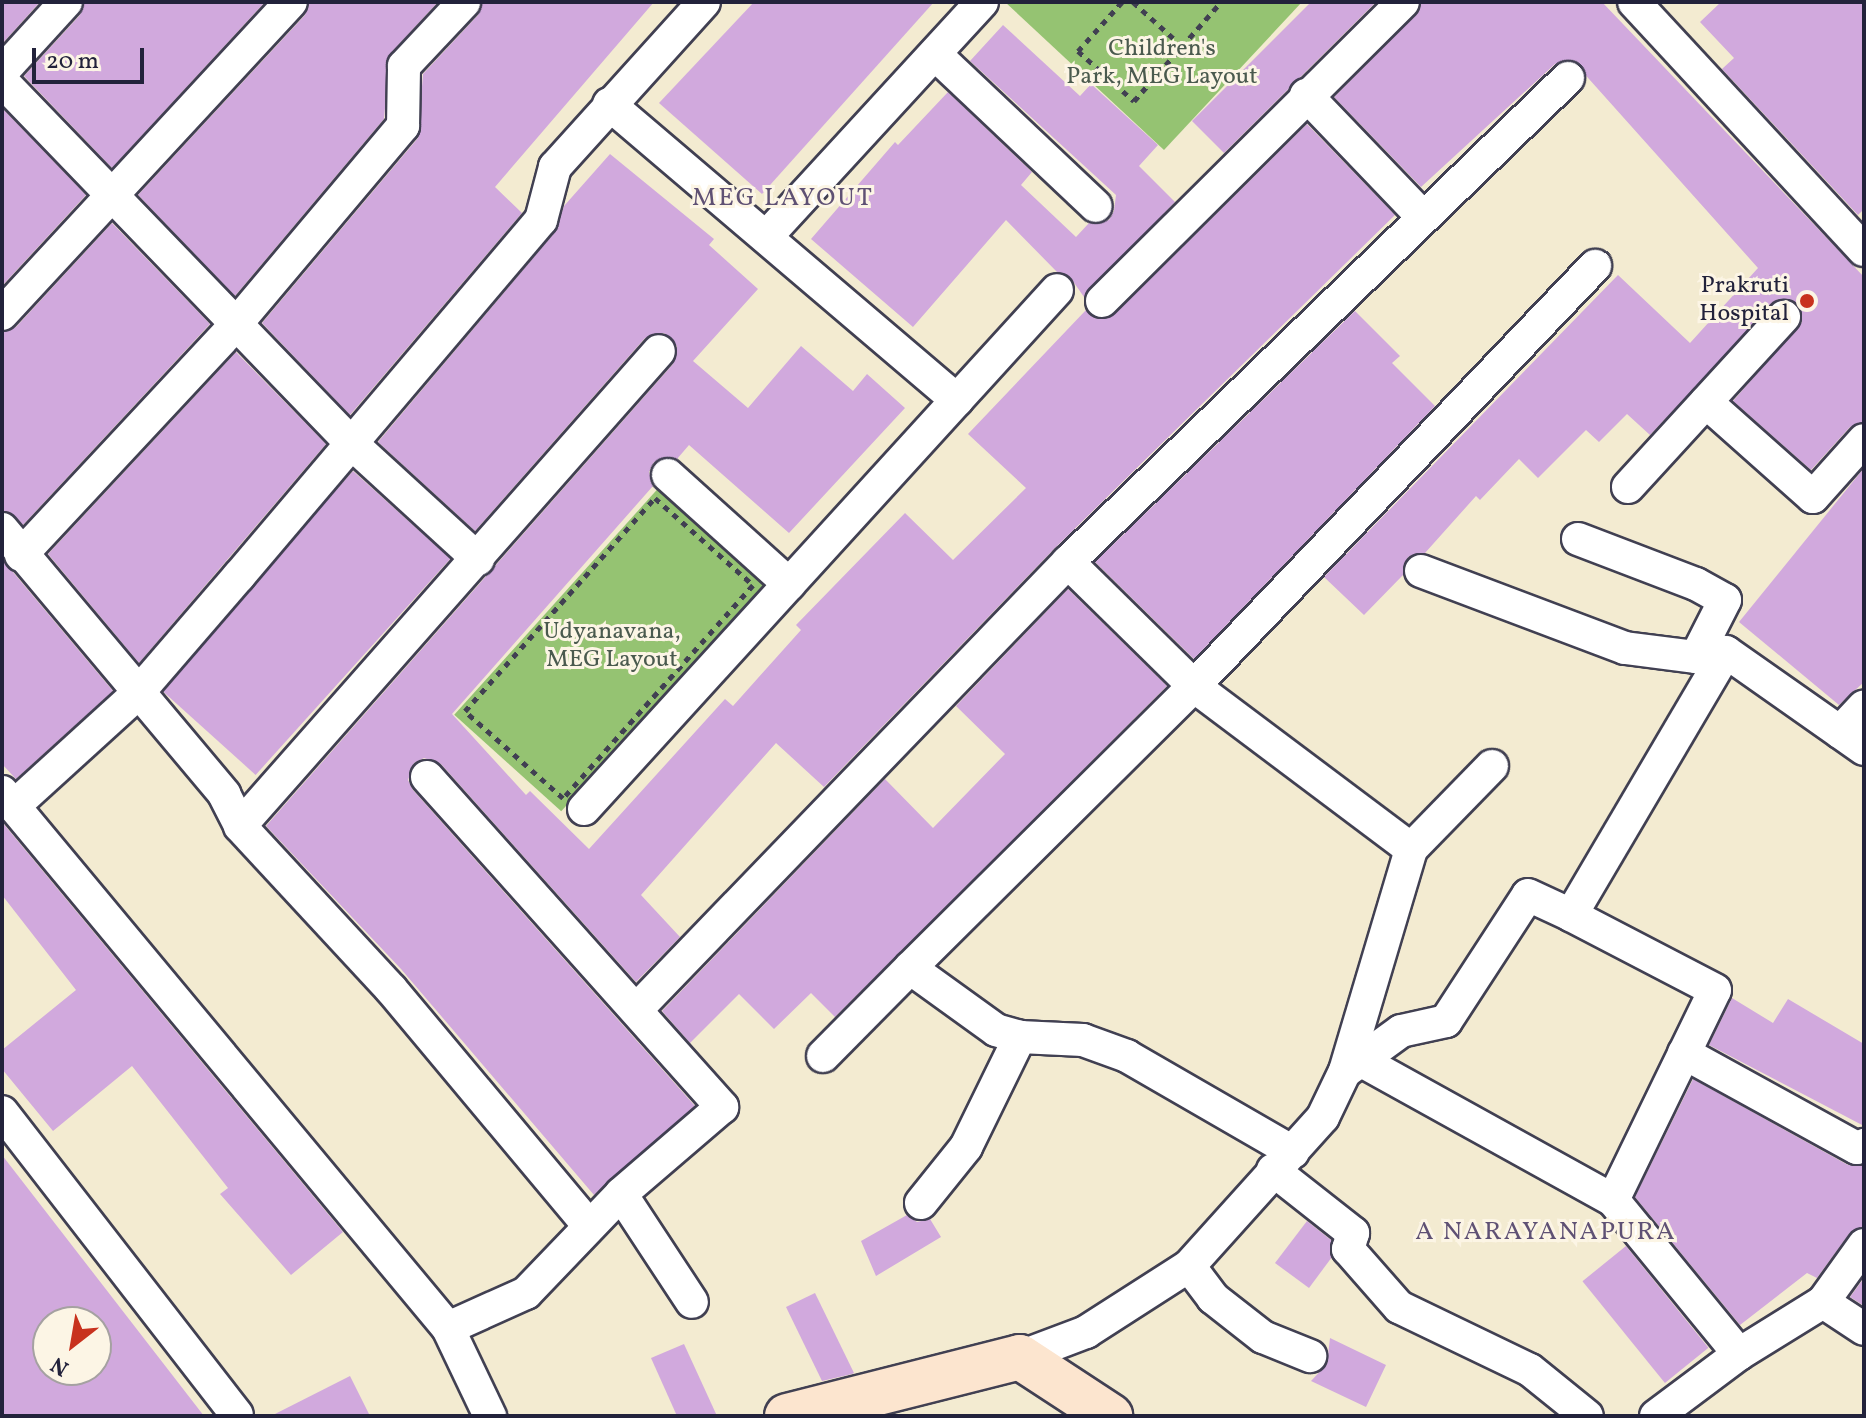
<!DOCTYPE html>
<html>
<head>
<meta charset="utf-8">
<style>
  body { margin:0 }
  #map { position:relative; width:1866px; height:1418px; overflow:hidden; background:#f3ebd1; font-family:Vollkorn,serif }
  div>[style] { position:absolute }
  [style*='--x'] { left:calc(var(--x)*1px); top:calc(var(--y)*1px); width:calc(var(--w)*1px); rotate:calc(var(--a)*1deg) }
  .green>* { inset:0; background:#95c372; transform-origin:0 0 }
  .building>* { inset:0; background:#d1a9dd; transform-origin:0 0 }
  .path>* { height:5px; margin-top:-2.5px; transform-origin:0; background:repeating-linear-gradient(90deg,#414052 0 6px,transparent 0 12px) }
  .roads { filter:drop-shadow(2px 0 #414052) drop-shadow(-2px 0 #414052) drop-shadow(0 2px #414052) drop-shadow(0 -2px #414052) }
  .street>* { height:32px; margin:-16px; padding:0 16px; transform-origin:16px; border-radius:16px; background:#fff }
  .secondary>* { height:44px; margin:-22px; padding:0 22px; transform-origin:22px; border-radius:22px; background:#fce5cf }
  .dots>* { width:22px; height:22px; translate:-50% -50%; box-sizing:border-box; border:4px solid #fcf5e5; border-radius:50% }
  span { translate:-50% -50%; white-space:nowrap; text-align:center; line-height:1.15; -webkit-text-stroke:6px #fcf5e5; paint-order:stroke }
  .park-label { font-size:24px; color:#4a5a4e }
  .poi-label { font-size:24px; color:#22223b }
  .right { translate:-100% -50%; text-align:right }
  .neighbourhood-label { font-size:26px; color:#5f5174; letter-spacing:2px }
  .frame { position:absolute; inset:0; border:4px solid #22223b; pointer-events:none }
  .north { position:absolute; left:32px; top:1306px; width:80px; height:80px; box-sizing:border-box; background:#fcf5e5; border:2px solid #a5a1a1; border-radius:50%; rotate:211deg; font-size:22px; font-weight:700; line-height:32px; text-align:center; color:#22223b }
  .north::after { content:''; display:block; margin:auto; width:28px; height:36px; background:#c8321e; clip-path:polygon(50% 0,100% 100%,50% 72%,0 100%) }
  .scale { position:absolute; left:32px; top:48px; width:112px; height:36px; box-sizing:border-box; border:4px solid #22223b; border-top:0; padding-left:10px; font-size:24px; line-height:28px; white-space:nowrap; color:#22223b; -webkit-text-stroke:6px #fcf5e5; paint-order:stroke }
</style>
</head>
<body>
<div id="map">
  <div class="green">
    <i style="clip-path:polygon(1005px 2px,1302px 2px,1164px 150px)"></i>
    <i style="left:663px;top:483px;width:144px;height:312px;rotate:42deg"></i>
  </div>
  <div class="building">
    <i style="clip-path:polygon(2px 2px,40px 2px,2px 44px)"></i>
    <i style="clip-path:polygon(84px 2px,265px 2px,112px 168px,24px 76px,80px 15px)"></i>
    <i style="clip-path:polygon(309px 2px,438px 2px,390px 54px,384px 119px,235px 296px,138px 195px,305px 15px)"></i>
    <i style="clip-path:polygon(482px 2px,654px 2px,495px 187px,522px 213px,350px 415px,262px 323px,418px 138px,423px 74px,478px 15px)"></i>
    <i style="clip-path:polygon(754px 2px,934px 2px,762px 194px,659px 103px)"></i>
    <i style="clip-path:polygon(1311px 2px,1376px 2px,1224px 153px,1192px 121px)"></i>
    <i style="clip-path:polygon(1421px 2px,1602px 2px,1864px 277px,1864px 422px,1850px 427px,1811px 470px,1733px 401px,1802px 322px,1797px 304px,1778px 299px,1650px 435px,1627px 414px,1599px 442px,1586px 430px,1538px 478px,1519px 459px,1480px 500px,1476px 496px,1425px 553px,1408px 557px,1403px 575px,1364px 615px,1324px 577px,1618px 275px,1690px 343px,1758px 268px,1572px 60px,1555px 64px,1421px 187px,1334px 97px,1416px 15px)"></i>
    <i style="clip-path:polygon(1721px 2px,1864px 2px,1864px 209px,1858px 215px,1722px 69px,1734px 58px,1700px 22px)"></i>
    <i style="clip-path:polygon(1003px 25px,1080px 96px,1091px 84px,1158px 145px,1139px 166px,1175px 202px,1084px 297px,1070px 277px,1057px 272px,1006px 220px,913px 327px,811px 239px,895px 142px,898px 145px,948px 92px,1032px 172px,1021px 185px,1076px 237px,1089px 223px,1109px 220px,1114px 211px,1116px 195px,970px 61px)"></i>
    <i style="clip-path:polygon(2px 108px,86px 195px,2px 286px)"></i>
    <i style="clip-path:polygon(1307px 124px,1395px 215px,1054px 549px,824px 787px,776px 743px,641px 895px,680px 937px,636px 982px,441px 764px,424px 758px,414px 763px,408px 780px,413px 790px,695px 1106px,594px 1195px,401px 969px,266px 826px,673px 364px,677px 346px,664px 333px,645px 338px,475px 531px,378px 442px,555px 232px,564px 206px,610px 154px,714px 239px,709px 245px,758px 289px,693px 361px,748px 408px,801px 346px,853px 391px,867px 374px,905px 408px,789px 533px,689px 445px,677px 459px,654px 462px,649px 472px,653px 486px,452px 714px,526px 795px,530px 791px,589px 849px,725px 699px,733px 706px,801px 630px,796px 625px,905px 513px,953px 560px,1026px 488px,968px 434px,1086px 310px,1098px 319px,1115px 314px)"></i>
    <i style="clip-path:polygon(112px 223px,210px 324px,23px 525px,2px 510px,2px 332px,16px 327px)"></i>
    <i style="clip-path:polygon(1355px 311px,1400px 356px,1392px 363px,1435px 406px,1194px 659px,1095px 562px)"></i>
    <i style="clip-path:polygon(236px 352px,326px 444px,139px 663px,48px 554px)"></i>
    <i style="clip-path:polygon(1864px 468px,1864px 682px,1839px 705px,1739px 622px)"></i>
    <i style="left:353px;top:471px;width:131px;height:291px;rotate:42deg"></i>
    <i style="clip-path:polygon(2px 559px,113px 691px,16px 779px,2px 764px)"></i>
    <i style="clip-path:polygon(1068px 589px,1167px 686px,835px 1017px,811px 993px,774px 1029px,739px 994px,690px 1043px,662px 1011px,885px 779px,933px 828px,1005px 754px,956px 706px)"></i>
    <i style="clip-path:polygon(2px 822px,343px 1232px,291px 1275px,220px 1194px,228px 1188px,132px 1066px,53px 1131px,2px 1069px,2px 1050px,76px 990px,2px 895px)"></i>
    <i style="clip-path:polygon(1732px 998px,1773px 1023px,1788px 999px,1864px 1044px,1864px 1126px,1709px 1045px)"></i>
    <i style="clip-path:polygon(1693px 1079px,1848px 1165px,1864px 1166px,1864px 1226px,1849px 1234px,1817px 1278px,1807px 1273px,1740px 1325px,1635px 1197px)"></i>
    <i style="clip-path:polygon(evenodd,2px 1155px,204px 1416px,2px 1416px,2px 1155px,48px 1322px,96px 1322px,96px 1370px,48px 1370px,48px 1322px)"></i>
    <i style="clip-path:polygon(907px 1215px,917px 1222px,930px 1219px,941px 1237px,876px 1276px,861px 1241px)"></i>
    <i style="clip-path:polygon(1307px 1221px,1331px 1240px,1332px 1257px,1309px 1288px,1275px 1263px)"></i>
    <i style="left:1626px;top:1246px;width:131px;height:56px;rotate:51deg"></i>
    <i style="clip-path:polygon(1864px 1278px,1864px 1306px,1850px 1297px)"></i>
    <i style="clip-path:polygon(815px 1293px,854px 1373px,852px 1374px,822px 1381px,786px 1307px)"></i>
    <i style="clip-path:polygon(1330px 1338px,1386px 1365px,1366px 1407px,1311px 1381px,1327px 1364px)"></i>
    <i style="clip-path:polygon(684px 1344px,717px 1416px,677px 1416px,651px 1358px)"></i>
    <i style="clip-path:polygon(350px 1376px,370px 1416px,271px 1416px)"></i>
  </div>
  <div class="path">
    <i style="--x:1122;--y:2;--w:66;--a:131.9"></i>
    <i style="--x:1078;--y:51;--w:75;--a:41.8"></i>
    <i style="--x:1134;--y:101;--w:132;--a:-48.7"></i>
    <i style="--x:1133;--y:2;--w:66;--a:41.9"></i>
    <i style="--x:655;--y:498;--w:131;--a:41.6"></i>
    <i style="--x:753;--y:585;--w:285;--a:131.7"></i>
    <i style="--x:563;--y:798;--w:131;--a:-138.4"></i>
    <i style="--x:465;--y:711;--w:285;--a:-48.3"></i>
  </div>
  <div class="roads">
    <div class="street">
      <i style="--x:1634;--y:2;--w:338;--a:47.2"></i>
      <i style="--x:935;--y:54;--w:221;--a:43.4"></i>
      <i style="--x:2;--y:72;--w:95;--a:-47.6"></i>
      <i style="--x:2;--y:81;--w:500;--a:46.05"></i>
      <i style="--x:349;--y:441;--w:175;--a:42.5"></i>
      <i style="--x:1306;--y:95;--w:166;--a:46.2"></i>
      <i style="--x:609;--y:104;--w:457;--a:40.4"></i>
      <i style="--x:766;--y:237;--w:319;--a:-47.4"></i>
      <i style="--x:1102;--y:301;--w:424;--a:-44.8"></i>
      <i style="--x:2;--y:314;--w:425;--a:-47.2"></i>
      <i style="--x:1706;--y:402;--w:143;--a:41.6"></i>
      <i style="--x:1813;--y:497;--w:76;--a:-48.2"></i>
      <i style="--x:668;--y:475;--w:163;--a:42"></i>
      <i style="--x:1628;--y:487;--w:231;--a:-47.5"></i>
      <i style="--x:2;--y:529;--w:346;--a:50"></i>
      <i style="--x:224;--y:794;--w:36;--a:63"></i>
      <i style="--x:240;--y:826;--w:222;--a:47.2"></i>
      <i style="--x:391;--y:989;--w:307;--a:50.1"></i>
      <i style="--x:1578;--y:539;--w:126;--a:20.9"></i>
      <i style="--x:1696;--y:584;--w:33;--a:29"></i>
      <i style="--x:1725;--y:600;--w:64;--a:117"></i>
      <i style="--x:21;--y:555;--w:317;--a:-47"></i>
      <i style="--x:237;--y:323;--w:258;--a:-49.9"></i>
      <i style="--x:403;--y:126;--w:60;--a:-89"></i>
      <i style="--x:404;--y:66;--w:88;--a:-46.8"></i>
      <i style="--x:1421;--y:571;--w:218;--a:20.7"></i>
      <i style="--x:1625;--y:648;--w:72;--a:7.2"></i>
      <i style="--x:1696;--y:657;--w:30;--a:-9"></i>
      <i style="--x:1726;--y:652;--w:169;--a:35.1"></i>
      <i style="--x:1840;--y:732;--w:35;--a:-47"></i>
      <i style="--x:427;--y:777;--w:443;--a:48.2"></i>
      <i style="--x:722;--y:1107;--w:133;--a:139.3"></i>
      <i style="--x:621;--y:1194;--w:137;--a:133.8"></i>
      <i style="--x:526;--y:1293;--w:85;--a:155.8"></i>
      <i style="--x:2;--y:792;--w:697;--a:50.24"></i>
      <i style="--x:448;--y:1328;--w:98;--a:64.5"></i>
      <i style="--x:14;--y:806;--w:166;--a:-42.3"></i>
      <i style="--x:137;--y:694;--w:156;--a:-49.2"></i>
      <i style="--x:239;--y:576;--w:467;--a:-49.7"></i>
      <i style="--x:541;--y:220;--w:55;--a:-75.2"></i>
      <i style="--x:555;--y:167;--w:222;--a:-47.9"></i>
      <i style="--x:584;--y:809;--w:702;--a:-47.65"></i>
      <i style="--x:240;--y:826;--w:633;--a:-48.58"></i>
      <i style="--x:1411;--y:849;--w:116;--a:-45.7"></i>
      <i style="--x:638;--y:1008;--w:620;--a:-46.05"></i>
      <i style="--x:1068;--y:562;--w:696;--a:-44.07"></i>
      <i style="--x:1684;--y:1053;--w:197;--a:28.8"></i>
      <i style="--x:1857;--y:1148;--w:8;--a:-23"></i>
      <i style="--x:823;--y:1056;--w:124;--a:-45.3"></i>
      <i style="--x:1360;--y:1060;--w:289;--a:29"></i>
      <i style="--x:1613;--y:1200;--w:233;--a:-64.1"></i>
      <i style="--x:1715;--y:990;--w:162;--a:-152.5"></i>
      <i style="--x:1571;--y:915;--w:305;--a:-59.5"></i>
      <i style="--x:1346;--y:1071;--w:68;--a:-36"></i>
      <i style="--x:1401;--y:1031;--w:46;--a:-12.5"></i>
      <i style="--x:1446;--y:1021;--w:150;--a:-56.9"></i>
      <i style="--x:1528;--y:895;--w:47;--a:24.9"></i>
      <i style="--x:2;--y:1112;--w:383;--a:52.2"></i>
      <i style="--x:1293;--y:1152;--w:192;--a:-150"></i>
      <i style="--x:1127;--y:1056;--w:47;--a:-160"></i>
      <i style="--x:1083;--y:1040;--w:63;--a:-177.3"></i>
      <i style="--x:1020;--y:1037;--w:25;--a:-164"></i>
      <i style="--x:996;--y:1030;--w:106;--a:-144.2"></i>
      <i style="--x:910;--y:968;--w:400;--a:-44.8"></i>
      <i style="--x:1194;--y:686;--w:581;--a:-46.33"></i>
      <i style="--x:1273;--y:1170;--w:102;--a:38.2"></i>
      <i style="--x:1353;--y:1233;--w:17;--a:107"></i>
      <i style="--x:1348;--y:1249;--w:77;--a:48.7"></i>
      <i style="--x:1399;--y:1307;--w:145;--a:25.7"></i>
      <i style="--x:1530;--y:1370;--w:73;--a:38.9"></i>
      <i style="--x:621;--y:1194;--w:129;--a:56.7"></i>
      <i style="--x:1613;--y:1200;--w:199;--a:50.7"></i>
      <i style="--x:921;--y:1203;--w:72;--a:-51.2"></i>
      <i style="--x:966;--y:1147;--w:123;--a:-63.9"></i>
      <i style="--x:1189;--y:1266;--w:40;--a:53"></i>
      <i style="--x:1213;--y:1298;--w:63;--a:38"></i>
      <i style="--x:1263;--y:1337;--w:51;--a:22"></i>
      <i style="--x:1823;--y:1302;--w:49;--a:33.4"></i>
      <i style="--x:1020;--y:1357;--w:71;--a:-20.7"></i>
      <i style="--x:1086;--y:1332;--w:122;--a:-32.7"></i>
      <i style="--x:1189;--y:1266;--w:200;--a:-48"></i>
      <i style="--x:1323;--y:1117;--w:51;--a:-64.4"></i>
      <i style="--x:1345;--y:1071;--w:232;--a:-73.4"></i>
      <i style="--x:1411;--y:849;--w:271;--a:-143.1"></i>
      <i style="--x:1194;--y:686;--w:177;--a:-135.5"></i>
      <i style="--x:1656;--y:1416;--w:104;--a:-36.8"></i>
      <i style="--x:1739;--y:1354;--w:99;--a:-31.8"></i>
      <i style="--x:1823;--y:1302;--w:70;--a:-54.3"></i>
    </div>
    <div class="secondary">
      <i style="--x:787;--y:1416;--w:240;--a:-14.2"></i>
      <i style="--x:1020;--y:1357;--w:108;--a:33.2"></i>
    </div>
  </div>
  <div class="dots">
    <i style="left:1807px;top:301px;background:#c8321e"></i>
  </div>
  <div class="park-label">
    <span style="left:1162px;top:64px">Children's<br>Park, MEG Layout</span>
    <span style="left:612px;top:647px">Udyanavana,<br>MEG Layout</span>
  </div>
  <div class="poi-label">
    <span class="right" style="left:1789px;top:301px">Prakruti<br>Hospital</span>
  </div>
  <div class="neighbourhood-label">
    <span style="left:783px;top:199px">MEG LAYOUT</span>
    <span style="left:1546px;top:1233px">A NARAYANAPURA</span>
  </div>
  <div class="frame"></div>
  <div class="north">N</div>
  <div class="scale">20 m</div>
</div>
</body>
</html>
